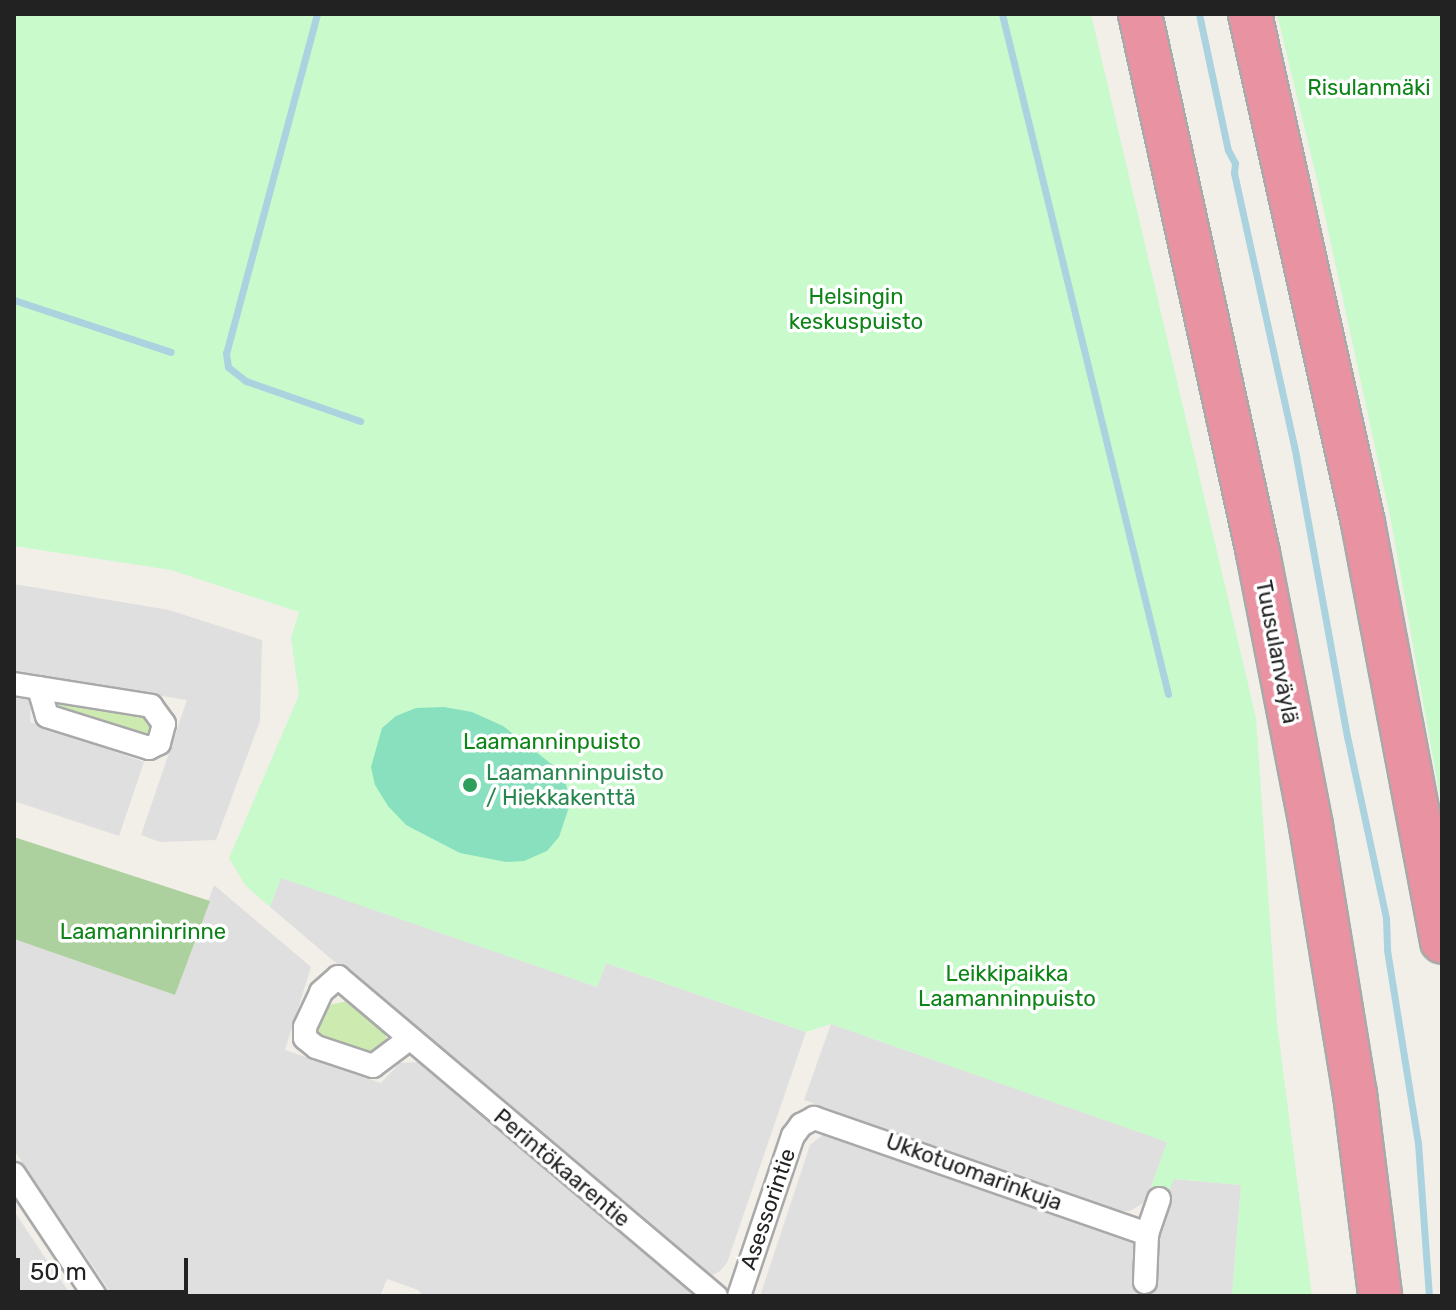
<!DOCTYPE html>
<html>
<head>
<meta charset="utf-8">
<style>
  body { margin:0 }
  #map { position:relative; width:1456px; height:1310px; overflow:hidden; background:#f2efe9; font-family:Rubik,sans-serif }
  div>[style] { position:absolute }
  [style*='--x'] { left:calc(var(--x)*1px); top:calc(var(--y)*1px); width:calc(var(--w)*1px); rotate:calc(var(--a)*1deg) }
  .residential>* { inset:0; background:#e0dfdf }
  .grass>* { inset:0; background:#cdebb0 }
  .forest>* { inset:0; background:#add19e }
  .park>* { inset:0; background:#c8facc }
  .pitch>* { inset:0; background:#88e0be }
  .stream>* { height:7px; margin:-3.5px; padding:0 3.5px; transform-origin:3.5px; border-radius:3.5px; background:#aad3df }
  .roads { filter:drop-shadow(2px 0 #a9a9a9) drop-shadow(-2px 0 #a9a9a9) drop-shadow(0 2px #a9a9a9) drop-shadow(0 -2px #a9a9a9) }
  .minor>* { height:22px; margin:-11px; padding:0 11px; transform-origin:11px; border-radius:11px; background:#fff }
  .motorway>* { height:42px; margin:-21px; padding:0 21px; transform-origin:21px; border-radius:21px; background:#e892a2 }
  .dots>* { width:22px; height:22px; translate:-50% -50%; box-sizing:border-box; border:4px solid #fff; border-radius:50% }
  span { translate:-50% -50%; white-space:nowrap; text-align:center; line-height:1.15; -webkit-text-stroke:7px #fff; paint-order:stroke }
  .park-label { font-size:22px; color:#0c8416 }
  .street-label { font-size:22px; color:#222 }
  .leisure-label { font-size:22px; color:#27864d }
  .left { translate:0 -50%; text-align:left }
  .frame { position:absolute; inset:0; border:16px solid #222; pointer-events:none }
  .scale { position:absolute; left:16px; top:1258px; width:172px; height:36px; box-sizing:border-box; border:4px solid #222; border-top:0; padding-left:10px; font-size:24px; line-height:28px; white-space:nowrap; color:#222; -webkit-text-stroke:6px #fff; paint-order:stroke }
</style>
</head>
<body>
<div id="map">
  <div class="residential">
    <i style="clip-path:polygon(14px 584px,169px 610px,262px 640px,260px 721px,216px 840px,160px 842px,141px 835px,187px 700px,14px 672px)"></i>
    <i style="clip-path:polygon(14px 698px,31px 700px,30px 722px,144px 762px,119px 836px,14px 801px)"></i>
    <i style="clip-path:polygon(280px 877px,597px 987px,606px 963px,806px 1032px,727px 1263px,720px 1271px,713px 1275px,699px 1271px,270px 907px)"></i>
    <i style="clip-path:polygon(214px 885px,311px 967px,285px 1050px,381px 1083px,400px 1063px,418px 1062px,696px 1296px,423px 1296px,418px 1290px,387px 1279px,380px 1296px,113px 1296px,14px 1150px,14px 939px,175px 995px)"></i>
    <i style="clip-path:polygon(831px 1024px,1168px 1142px,1145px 1202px,1130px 1211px,1115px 1211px,804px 1100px)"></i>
    <i style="clip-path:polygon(825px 1133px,1126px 1238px,1133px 1242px,1140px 1257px,1136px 1296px,760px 1296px,810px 1145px)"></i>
    <i style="clip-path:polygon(1173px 1179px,1241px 1185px,1232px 1296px,1152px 1296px,1160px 1214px)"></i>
    <i style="clip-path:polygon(14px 1211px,46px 1259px,72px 1296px,14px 1296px)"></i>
  </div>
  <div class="grass">
    <i style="clip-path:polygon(61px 702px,148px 717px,153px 725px,151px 732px,142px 736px,57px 706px)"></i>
    <i style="clip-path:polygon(347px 1001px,386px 1032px,386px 1044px,376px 1056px,323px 1041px,318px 1034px,317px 1028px,326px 1006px)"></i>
  </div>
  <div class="forest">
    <i style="clip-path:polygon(14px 837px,210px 901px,175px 995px,14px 939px)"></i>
  </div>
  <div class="park">
    <i style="clip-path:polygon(14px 14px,1091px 14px,1256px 718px,1277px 1023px,1312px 1296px,1232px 1296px,1241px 1185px,1174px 1179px,1165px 1199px,1149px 1193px,1167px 1142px,831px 1024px,806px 1032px,606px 963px,597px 987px,281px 878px,270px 907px,245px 885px,229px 858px,299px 695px,291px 638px,299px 612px,171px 570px,14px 546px)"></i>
    <i style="clip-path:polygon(1277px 14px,1442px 14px,1442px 808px,1391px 521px,1318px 184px)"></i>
  </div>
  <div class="pitch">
    <i style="clip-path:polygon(444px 707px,472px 712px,503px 726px,554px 766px,566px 784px,570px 804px,559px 837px,547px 851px,524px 861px,506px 862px,460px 853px,406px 825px,388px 806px,375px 785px,371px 767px,382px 728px,396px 716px,416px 708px)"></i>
  </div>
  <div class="stream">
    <i style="--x:317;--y:14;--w:351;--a:105"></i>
    <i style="--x:226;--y:353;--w:14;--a:82"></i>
    <i style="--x:228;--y:367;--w:23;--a:38"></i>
    <i style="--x:246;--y:381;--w:121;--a:19.3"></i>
    <i style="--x:1002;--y:14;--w:700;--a:76.28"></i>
    <i style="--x:1199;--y:14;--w:139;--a:78"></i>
    <i style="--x:1228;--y:150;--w:15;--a:62"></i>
    <i style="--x:1235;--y:163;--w:10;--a:96"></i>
    <i style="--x:1234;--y:173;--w:290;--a:77.6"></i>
    <i style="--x:1296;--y:456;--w:285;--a:79.7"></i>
    <i style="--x:1347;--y:736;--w:186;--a:77.9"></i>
    <i style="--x:1386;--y:918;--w:32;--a:88"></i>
    <i style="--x:1387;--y:950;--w:195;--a:80.9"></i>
    <i style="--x:1418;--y:1143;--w:153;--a:85.9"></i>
    <i style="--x:14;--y:300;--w:165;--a:18.3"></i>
  </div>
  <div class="roads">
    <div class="minor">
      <i style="--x:14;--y:684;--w:139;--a:9.1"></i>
      <i style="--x:151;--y:706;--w:22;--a:54"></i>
      <i style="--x:164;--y:724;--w:20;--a:105"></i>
      <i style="--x:159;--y:743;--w:11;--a:153"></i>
      <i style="--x:149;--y:748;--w:107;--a:-162.6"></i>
      <i style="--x:47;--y:716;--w:29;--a:-106"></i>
      <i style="--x:409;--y:1039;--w:45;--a:143.1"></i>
      <i style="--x:373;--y:1066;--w:60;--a:-161.6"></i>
      <i style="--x:316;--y:1047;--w:14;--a:-141"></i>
      <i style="--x:305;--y:1038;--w:11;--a:-90"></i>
      <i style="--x:305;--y:1027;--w:38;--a:-65"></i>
      <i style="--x:321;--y:992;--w:23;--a:-41"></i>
      <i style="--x:338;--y:977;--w:495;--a:40.2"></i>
      <i style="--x:14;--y:1174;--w:146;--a:56.4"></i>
      <i style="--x:1145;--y:1282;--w:48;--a:-87.6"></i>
      <i style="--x:1147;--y:1234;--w:37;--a:-71"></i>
      <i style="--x:739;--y:1296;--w:169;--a:-71.4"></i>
      <i style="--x:793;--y:1136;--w:14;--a:-54"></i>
      <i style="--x:801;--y:1125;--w:15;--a:-28"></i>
      <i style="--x:814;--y:1118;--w:353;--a:19.2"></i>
    </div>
    <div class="motorway">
      <i style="--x:1140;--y:14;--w:552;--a:77.65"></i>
      <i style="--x:1258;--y:553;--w:278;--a:79"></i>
      <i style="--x:1311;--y:826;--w:272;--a:80.7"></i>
      <i style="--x:1355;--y:1094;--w:204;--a:82.9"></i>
      <i style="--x:1250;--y:14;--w:521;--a:77.48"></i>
      <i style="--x:1363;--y:523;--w:426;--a:79.3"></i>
    </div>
  </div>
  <div class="dots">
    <i style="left:470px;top:785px;background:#2e9e5b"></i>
  </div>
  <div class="park-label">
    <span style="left:1369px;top:88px">Risulanmäki</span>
    <span style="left:856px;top:309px">Helsingin<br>keskuspuisto</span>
    <span style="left:552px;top:742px">Laamanninpuisto</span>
    <span style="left:143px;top:932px">Laamanninrinne</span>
    <span style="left:1007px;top:986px">Leikkipaikka<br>Laamanninpuisto</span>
  </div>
  <div class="street-label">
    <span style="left:1277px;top:652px;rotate:79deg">Tuusulanväylä</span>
    <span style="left:562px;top:1168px;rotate:40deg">Perintökaarentie</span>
    <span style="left:974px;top:1172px;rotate:20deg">Ukkotuomarinkuja</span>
    <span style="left:768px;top:1209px;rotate:-71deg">Asessorintie</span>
  </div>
  <div class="leisure-label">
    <span class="left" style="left:486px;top:785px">Laamanninpuisto<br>/ Hiekkakenttä</span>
  </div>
  <div class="frame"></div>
  <div class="scale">50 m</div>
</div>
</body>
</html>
